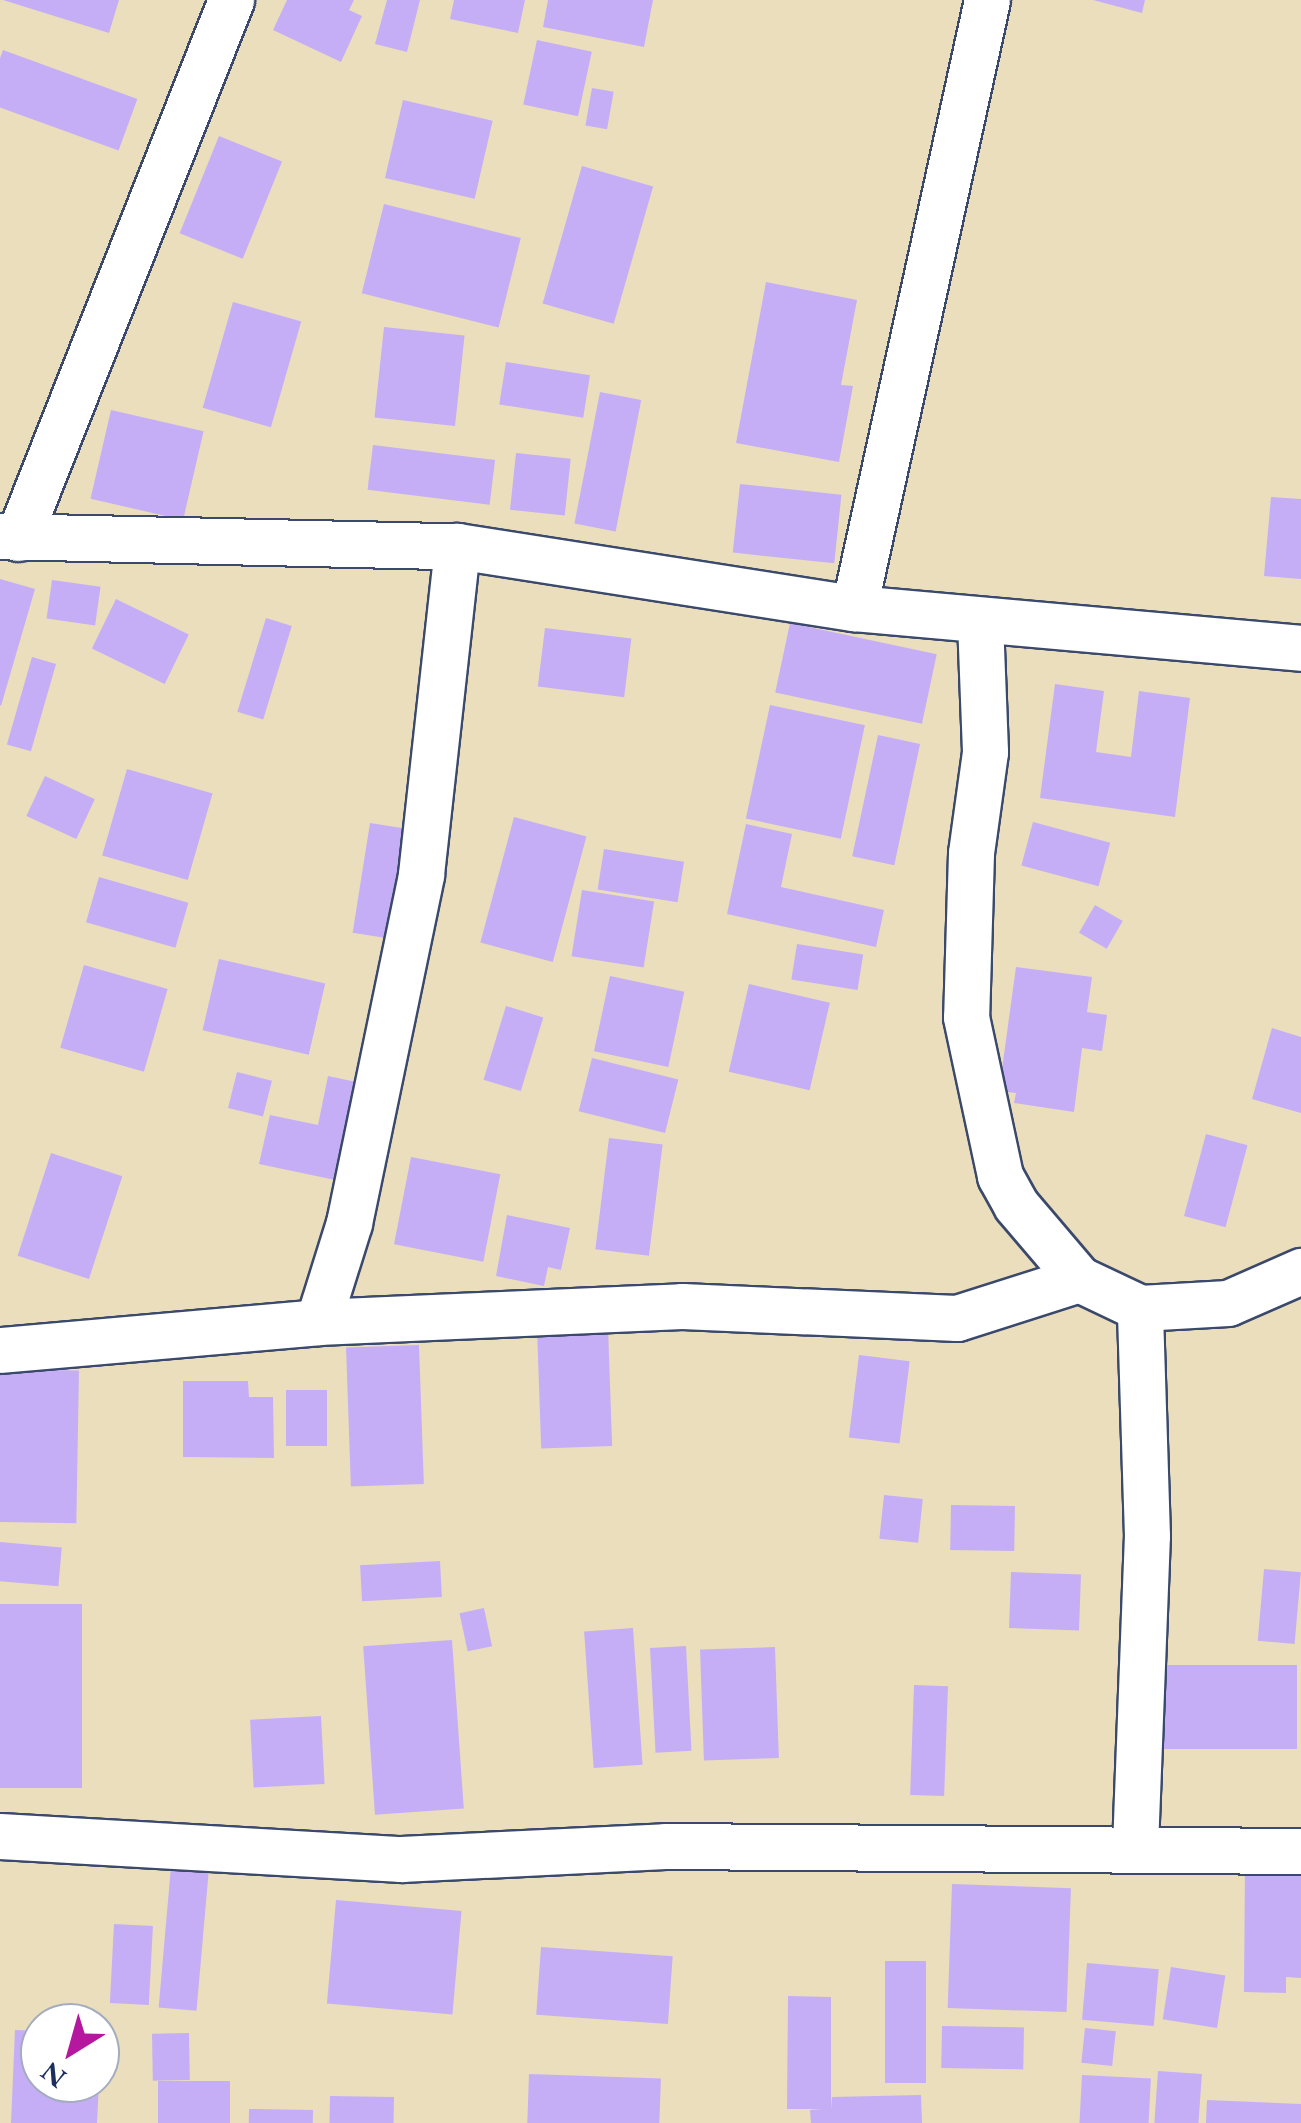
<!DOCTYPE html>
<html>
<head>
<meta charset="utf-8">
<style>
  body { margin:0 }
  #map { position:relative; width:1301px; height:2123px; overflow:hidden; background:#ebdebc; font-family:"EB Garamond",serif }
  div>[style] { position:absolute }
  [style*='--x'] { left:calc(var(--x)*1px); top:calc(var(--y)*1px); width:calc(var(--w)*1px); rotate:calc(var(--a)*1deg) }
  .building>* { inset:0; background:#c5aef6; transform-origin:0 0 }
  .roads { filter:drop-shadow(2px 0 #3a496c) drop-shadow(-2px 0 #3a496c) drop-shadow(0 2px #3a496c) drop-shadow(0 -2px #3a496c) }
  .street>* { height:45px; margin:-22.5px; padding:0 22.5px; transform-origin:22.5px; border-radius:22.5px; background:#fff }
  span { translate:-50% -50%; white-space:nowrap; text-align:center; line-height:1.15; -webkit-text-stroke:9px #fff; paint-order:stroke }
  .north { position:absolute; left:20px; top:2003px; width:100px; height:100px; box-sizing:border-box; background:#fff; border:2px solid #a4acbf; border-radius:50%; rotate:217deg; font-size:28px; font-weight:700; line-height:40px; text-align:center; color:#1b2f5e }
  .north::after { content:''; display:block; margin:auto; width:35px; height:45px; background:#b5179e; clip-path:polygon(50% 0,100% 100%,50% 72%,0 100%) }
</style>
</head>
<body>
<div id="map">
  <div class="building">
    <i style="clip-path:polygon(3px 0,119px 0,109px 33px)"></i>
    <i style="clip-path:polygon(287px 0,354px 0,349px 10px,362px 16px,341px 62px,273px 30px)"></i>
    <i style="clip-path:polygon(387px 0,420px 0,407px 52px,375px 44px)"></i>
    <i style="clip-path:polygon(454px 0,525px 0,518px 33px,450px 19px)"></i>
    <i style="clip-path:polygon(548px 0,653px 0,644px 47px,543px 27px)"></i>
    <i style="clip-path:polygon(1093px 0,1145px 0,1142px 13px)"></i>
    <i style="left:537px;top:40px;width:56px;height:66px;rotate:12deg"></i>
    <i style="left:3px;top:50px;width:143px;height:55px;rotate:20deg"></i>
    <i style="left:592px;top:88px;width:22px;height:38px;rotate:10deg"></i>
    <i style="left:403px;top:100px;width:92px;height:80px;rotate:13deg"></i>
    <i style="left:219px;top:136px;width:68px;height:105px;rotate:22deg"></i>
    <i style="left:582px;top:166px;width:74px;height:143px;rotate:16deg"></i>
    <i style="left:384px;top:204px;width:141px;height:92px;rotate:14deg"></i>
    <i style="clip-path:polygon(766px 282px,857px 300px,841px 385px,853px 386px,839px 462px,736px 443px)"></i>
    <i style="left:233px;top:302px;width:71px;height:110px;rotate:16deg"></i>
    <i style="left:384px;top:327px;width:81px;height:91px;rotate:6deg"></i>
    <i style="left:506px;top:362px;width:85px;height:43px;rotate:9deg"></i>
    <i style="left:600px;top:392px;width:42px;height:134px;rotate:11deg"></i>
    <i style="left:111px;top:410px;width:95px;height:91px;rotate:13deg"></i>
    <i style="left:373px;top:445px;width:123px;height:45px;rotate:7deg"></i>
    <i style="left:516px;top:453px;width:55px;height:57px;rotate:6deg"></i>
    <i style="left:740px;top:484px;width:102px;height:69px;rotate:6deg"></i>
    <i style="clip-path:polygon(1271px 497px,1301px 499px,1301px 579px,1264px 576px)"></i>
    <i style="clip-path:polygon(0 579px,35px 589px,1px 706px,0 705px)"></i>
    <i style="left:52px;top:580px;width:49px;height:39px;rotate:8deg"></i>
    <i style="left:116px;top:599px;width:81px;height:55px;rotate:26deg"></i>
    <i style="left:266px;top:618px;width:27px;height:98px;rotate:17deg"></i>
    <i style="left:790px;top:623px;width:150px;height:71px;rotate:12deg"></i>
    <i style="left:545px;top:628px;width:87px;height:59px;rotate:7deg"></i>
    <i style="left:32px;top:657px;width:25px;height:91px;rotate:16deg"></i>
    <i style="clip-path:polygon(1055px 684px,1104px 691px,1096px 752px,1131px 757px,1139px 691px,1190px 698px,1175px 817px,1040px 798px)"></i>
    <i style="left:770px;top:705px;width:97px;height:116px;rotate:12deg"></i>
    <i style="left:878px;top:735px;width:43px;height:124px;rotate:12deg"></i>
    <i style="left:127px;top:769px;width:89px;height:90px;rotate:16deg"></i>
    <i style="left:45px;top:776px;width:55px;height:44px;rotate:25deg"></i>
    <i style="left:514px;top:817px;width:75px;height:130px;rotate:15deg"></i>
    <i style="left:1033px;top:822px;width:80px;height:45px;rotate:15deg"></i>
    <i style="left:370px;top:823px;width:37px;height:111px;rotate:9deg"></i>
    <i style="clip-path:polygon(746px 824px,792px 834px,781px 887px,884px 910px,876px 947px,727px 914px)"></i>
    <i style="left:604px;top:849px;width:81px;height:41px;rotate:9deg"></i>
    <i style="left:99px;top:877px;width:93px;height:47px;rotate:16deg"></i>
    <i style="left:582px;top:890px;width:73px;height:67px;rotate:9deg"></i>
    <i style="left:1095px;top:905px;width:32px;height:32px;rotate:30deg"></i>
    <i style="left:797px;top:944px;width:67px;height:36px;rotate:9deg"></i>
    <i style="left:219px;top:959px;width:109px;height:73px;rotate:13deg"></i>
    <i style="left:84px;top:965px;width:87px;height:86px;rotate:16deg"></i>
    <i style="clip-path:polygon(1016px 967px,1092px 977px,1087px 1012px,1107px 1015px,1102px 1051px,1082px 1048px,1074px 1112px,1014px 1103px,1016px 1093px,999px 1091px)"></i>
    <i style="left:610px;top:976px;width:76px;height:77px;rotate:12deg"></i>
    <i style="left:749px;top:984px;width:83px;height:90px;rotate:13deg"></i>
    <i style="left:506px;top:1006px;width:39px;height:77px;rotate:17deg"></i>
    <i style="clip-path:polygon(1272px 1028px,1301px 1037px,1301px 1113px,1252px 1099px)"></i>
    <i style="left:592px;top:1058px;width:89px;height:55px;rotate:14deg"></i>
    <i style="left:237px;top:1072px;width:36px;height:37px;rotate:14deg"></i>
    <i style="clip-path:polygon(328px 1076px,361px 1083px,340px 1181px,259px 1164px,270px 1115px,318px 1125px)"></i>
    <i style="left:1206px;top:1134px;width:43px;height:85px;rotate:15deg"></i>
    <i style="left:609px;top:1138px;width:54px;height:112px;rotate:7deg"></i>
    <i style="left:51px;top:1153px;width:75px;height:108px;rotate:18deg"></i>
    <i style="left:411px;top:1157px;width:91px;height:89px;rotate:11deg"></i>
    <i style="clip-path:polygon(507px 1215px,570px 1228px,561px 1270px,548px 1267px,544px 1286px,496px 1276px)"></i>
    <i style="left:608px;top:1327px;width:119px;height:71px;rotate:88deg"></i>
    <i style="left:419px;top:1345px;width:139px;height:73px;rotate:88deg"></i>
    <i style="left:859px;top:1355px;width:51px;height:83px;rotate:7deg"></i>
    <i style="left:0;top:1369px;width:79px;height:153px;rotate:1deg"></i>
    <i style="clip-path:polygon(183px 1381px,248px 1381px,249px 1397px,273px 1397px,274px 1458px,183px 1457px)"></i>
    <i style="left:286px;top:1390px;width:41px;height:56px"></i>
    <i style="left:884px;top:1495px;width:39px;height:44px;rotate:6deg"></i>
    <i style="left:951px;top:1505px;width:64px;height:45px;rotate:1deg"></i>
    <i style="left:0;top:1542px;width:62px;height:39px;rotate:5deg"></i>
    <i style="left:440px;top:1561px;width:36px;height:80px;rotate:87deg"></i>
    <i style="left:1264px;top:1569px;width:37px;height:72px;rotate:5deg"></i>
    <i style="left:1011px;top:1572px;width:70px;height:56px;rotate:2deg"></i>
    <i style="left:0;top:1604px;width:82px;height:184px"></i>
    <i style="left:484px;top:1608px;width:39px;height:25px;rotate:78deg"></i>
    <i style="left:633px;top:1628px;width:137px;height:49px;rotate:86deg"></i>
    <i style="left:452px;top:1640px;width:169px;height:89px;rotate:86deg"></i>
    <i style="left:686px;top:1646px;width:105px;height:36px;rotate:87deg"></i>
    <i style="left:775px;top:1647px;width:111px;height:75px;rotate:88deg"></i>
    <i style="left:1154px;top:1665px;width:143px;height:84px"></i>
    <i style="left:914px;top:1685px;width:34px;height:110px;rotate:2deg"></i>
    <i style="left:321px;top:1716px;width:68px;height:71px;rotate:87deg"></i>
    <i style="left:172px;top:1855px;width:38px;height:153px;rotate:5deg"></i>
    <i style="clip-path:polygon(1245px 1863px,1301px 1864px,1301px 1978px,1286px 1977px,1286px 1993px,1244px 1992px)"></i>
    <i style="left:952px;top:1884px;width:119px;height:124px;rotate:2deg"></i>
    <i style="left:336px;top:1900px;width:126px;height:104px;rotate:5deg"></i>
    <i style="left:114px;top:1924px;width:39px;height:79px;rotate:3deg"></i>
    <i style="left:541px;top:1947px;width:132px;height:68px;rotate:4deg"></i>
    <i style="left:926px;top:1961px;width:122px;height:41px;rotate:90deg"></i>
    <i style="left:1087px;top:1963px;width:72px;height:57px;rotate:5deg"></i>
    <i style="left:1171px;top:1967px;width:55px;height:53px;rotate:9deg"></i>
    <i style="clip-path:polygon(788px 1996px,831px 1997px,831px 2109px,832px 2097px,921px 2095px,922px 2123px,811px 2123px,810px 2110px,822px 2109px,787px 2109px)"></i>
    <i style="left:942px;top:2026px;width:82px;height:42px;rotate:1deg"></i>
    <i style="left:1085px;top:2028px;width:31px;height:35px;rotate:6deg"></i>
    <i style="clip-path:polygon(15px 2030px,40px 2031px,40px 2083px,99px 2083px,97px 2123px,11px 2123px)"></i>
    <i style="left:189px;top:2033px;width:47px;height:37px;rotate:89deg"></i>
    <i style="left:1158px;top:2071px;width:44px;height:52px;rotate:4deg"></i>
    <i style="left:529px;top:2074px;width:132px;height:49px;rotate:2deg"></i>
    <i style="left:1082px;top:2075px;width:69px;height:48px;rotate:3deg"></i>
    <i style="left:230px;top:2081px;width:42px;height:72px;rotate:90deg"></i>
    <i style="left:330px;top:2096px;width:64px;height:27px;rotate:1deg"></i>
    <i style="clip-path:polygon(1207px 2100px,1301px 2104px,1301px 2123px,1206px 2123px)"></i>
    <i style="left:249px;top:2109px;width:64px;height:14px;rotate:1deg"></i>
  </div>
  <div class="roads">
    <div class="street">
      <i style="--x:0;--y:536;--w:457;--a:1.3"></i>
      <i style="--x:457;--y:546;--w:402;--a:8.9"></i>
      <i style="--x:854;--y:608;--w:449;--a:5.1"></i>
      <i style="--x:18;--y:538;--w:579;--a:-68.4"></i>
      <i style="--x:854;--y:608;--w:622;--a:-77.66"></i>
      <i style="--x:980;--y:621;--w:131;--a:87.8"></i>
      <i style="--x:985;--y:752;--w:102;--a:97.9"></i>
      <i style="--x:971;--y:853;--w:164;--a:91.7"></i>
      <i style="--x:966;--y:1017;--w:163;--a:77.9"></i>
      <i style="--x:1000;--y:1176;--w:33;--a:61"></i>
      <i style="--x:1016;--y:1205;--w:97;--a:49.6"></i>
      <i style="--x:318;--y:1322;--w:104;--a:-72.6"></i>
      <i style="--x:349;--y:1223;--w:356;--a:-78.3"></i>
      <i style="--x:421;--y:874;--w:330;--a:-83.7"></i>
      <i style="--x:0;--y:1350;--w:319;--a:-5"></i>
      <i style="--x:318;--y:1322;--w:364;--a:-2.5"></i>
      <i style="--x:682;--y:1306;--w:275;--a:2.5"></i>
      <i style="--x:957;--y:1318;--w:128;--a:-17.7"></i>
      <i style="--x:1079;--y:1279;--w:68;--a:25.4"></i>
      <i style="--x:1140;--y:1308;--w:88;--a:-3.3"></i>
      <i style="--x:1228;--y:1303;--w:80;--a:-23.7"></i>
      <i style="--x:0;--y:1836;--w:402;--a:3.3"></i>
      <i style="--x:401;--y:1859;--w:264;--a:-2.8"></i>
      <i style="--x:665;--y:1846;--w:636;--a:0.45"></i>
      <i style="--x:1135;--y:1847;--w:311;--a:-87.8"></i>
      <i style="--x:1147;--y:1536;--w:228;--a:-91.8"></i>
    </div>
  </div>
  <div class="north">N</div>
</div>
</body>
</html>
